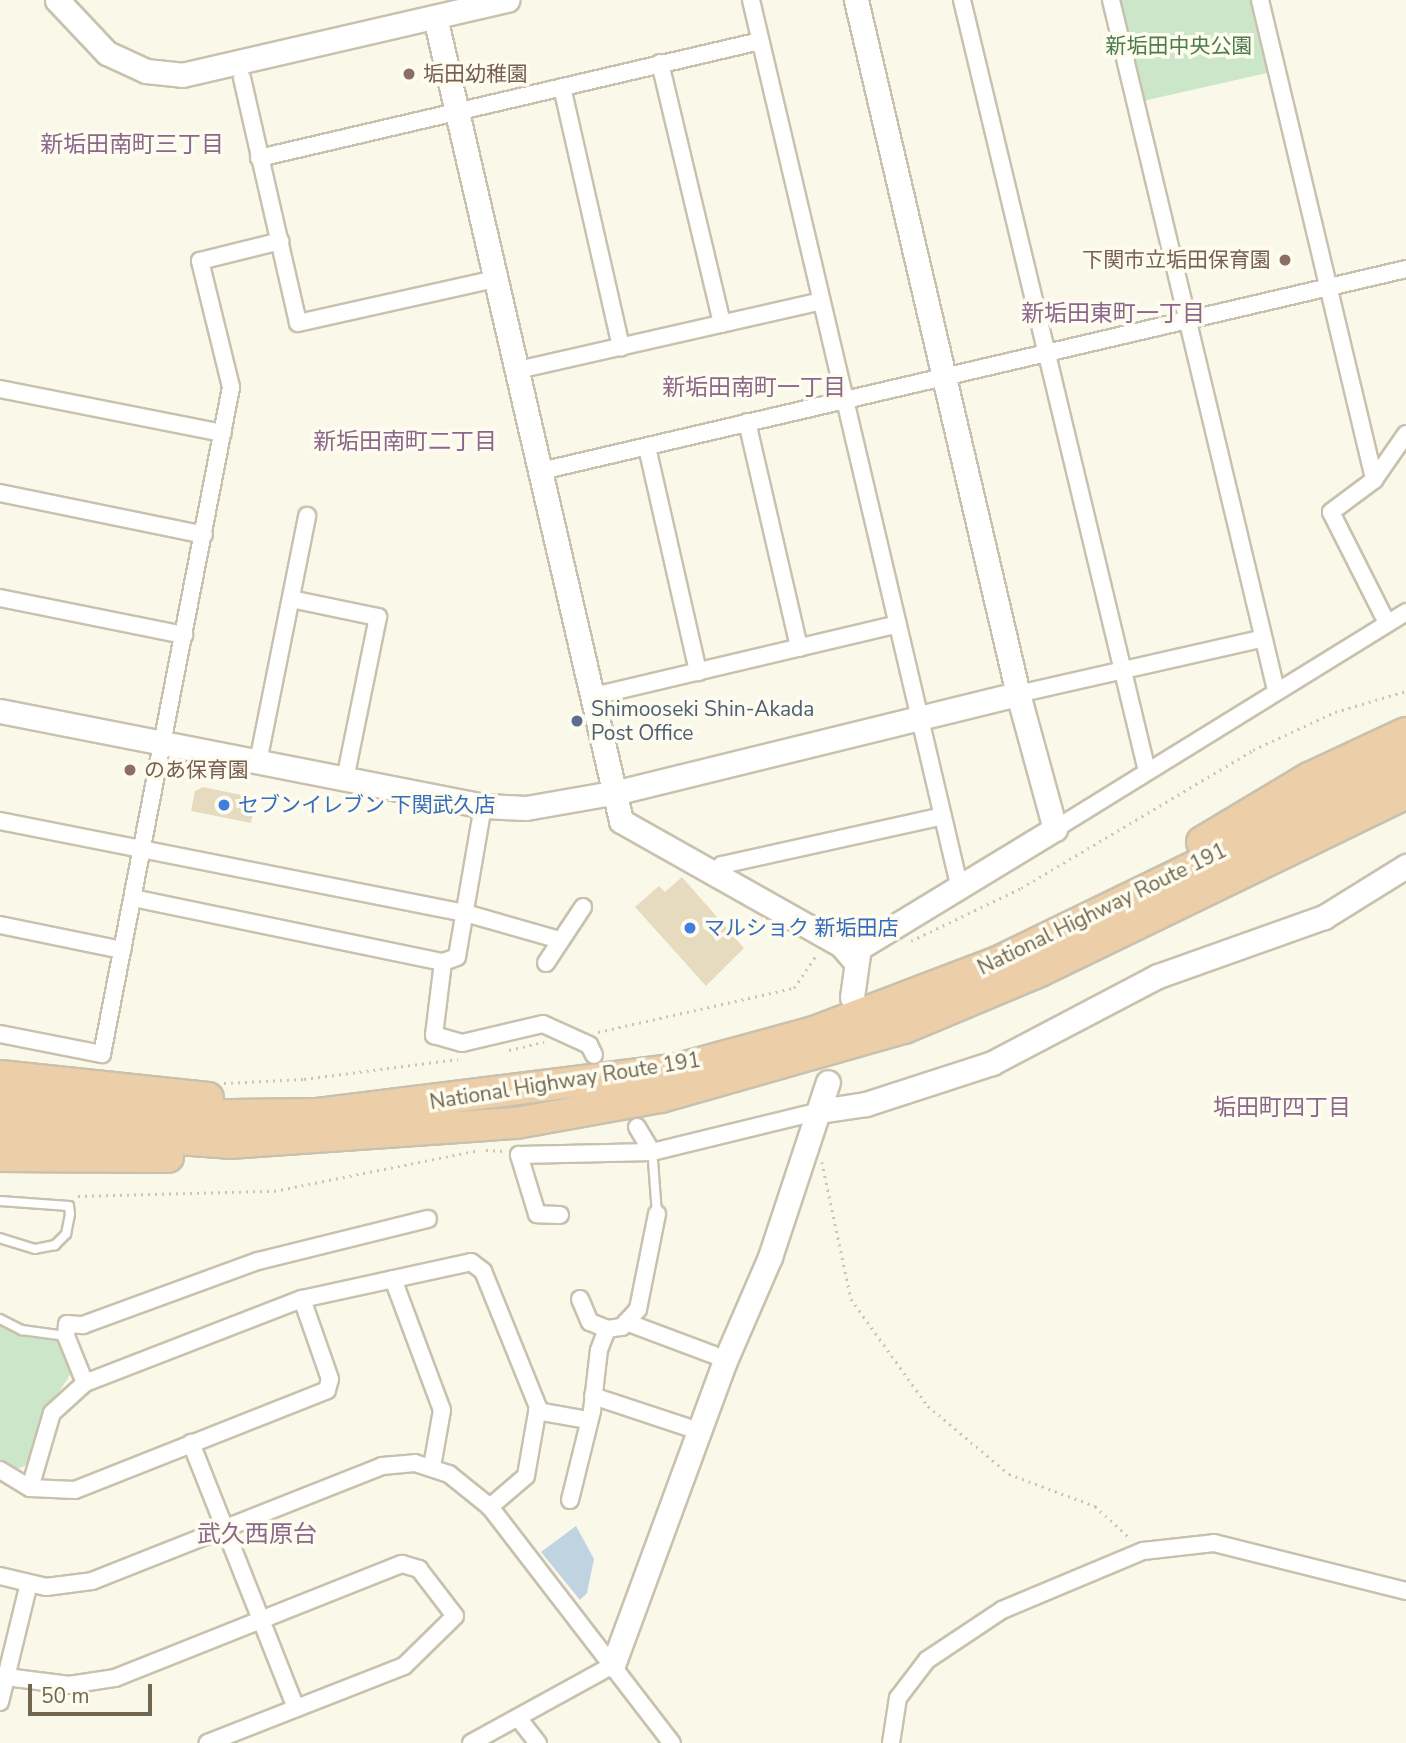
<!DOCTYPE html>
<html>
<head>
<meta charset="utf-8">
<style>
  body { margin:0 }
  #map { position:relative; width:1406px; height:1743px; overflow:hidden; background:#faf8e9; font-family:"Nunito Sans","Noto Sans JP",sans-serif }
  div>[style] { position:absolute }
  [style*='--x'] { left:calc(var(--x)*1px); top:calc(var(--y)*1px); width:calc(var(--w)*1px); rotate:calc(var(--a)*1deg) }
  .green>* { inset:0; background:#cce6c9 }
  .water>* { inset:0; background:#c0d3e1 }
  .building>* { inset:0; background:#e7dbbf }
  .path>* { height:2.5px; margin-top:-1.25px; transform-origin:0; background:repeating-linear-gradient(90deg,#d1c4a7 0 2px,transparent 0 7px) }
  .roads { filter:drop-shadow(2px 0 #c8c1ae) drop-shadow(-2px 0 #c8c1ae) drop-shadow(0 2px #c8c1ae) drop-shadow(0 -2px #c8c1ae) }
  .lane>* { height:8px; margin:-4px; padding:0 4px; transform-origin:4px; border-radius:4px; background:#fff }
  .street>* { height:16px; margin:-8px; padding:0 8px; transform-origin:8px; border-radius:8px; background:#fff }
  .secondary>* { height:23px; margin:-11.5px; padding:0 11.5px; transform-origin:11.5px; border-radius:11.5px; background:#fff }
  .highway>* { height:30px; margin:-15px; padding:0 15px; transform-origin:15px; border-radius:15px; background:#eccea8 }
  .dots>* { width:19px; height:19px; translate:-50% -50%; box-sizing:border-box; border:4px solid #fdfcef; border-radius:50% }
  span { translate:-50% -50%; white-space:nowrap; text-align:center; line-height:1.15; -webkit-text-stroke:7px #fdfcef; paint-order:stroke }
  .park-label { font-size:21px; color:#4c7b4c }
  .education-label { font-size:21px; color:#785e54 }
  .left { translate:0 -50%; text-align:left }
  .right { translate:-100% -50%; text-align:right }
  .service-label { font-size:21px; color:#4e5e75 }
  .shop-label { font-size:21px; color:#366cbe }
  .street-label { font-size:21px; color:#716650 }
  .neighbourhood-label { font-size:23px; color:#8c678d }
  .quarter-label { font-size:24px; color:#8c678d }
  .scale { position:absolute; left:28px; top:1684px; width:124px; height:32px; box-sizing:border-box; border:4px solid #716650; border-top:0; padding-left:9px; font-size:21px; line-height:24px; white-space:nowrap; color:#716650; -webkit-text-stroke:5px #fdfcef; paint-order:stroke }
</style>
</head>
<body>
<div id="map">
  <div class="green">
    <i style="clip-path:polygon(1119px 0,1250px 0,1267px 73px,1143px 101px)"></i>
    <i style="clip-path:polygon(0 1323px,11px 1331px,57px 1339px,72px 1372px,44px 1415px,27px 1465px,12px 1471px,0 1462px)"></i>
  </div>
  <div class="water">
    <i style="clip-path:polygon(576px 1526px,594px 1559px,587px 1593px,580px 1600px,541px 1552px)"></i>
  </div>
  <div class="building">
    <i style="clip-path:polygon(203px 787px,256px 798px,251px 823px,191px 811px,195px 791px)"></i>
    <i style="clip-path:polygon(682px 877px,744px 948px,706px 986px,635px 907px,659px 886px,665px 892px)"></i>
  </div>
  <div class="path">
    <i style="--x:911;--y:941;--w:122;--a:-25.7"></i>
    <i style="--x:1021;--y:888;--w:270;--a:-30.7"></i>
    <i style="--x:1253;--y:750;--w:90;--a:-24.9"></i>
    <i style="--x:1335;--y:712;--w:74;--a:-16.5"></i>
    <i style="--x:598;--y:1032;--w:201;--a:-12.7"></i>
    <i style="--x:794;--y:988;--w:41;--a:-55.9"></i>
    <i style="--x:509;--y:1050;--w:36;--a:-13"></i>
    <i style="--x:224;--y:1083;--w:80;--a:-2.9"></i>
    <i style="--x:304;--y:1079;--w:155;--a:-7.4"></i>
    <i style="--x:486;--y:1150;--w:18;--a:3"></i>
    <i style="--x:822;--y:1162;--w:140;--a:78"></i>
    <i style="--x:851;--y:1299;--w:132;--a:54.3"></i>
    <i style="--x:928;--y:1406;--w:106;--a:40"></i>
    <i style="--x:1009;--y:1474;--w:92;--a:20.4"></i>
    <i style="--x:1095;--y:1506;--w:49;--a:42.5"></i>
    <i style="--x:78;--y:1196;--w:196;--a:-1.5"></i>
    <i style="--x:274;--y:1191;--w:210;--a:-11.3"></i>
  </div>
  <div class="roads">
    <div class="lane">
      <i style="--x:653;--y:1161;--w:53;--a:85.7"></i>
      <i style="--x:0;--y:1201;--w:69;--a:4.1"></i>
      <i style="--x:69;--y:1206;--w:8;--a:83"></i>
      <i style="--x:70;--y:1214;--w:20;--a:101"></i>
      <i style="--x:66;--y:1234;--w:16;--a:135"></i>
      <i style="--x:55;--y:1245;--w:20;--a:169"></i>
      <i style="--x:35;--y:1249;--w:37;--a:-163"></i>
      <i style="--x:0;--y:1319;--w:25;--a:27"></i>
      <i style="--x:22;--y:1330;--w:44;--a:7.8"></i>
    </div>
    <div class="street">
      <i style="--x:751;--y:0;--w:913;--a:76.77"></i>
      <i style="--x:962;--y:0;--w:793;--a:76.51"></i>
      <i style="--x:1111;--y:0;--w:709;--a:76.55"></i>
      <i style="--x:1260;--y:0;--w:493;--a:76.6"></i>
      <i style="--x:660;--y:63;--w:268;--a:76.6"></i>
      <i style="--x:242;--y:78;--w:251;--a:77.1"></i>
      <i style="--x:298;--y:323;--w:202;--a:-12.6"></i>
      <i style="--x:562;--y:87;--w:267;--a:77.2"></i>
      <i style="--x:259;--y:158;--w:514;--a:-13.14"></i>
      <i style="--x:518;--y:370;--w:311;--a:-12.8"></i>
      <i style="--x:0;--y:389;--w:227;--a:11.2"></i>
      <i style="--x:747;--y:422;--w:232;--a:77"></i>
      <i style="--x:647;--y:447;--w:231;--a:77.2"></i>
      <i style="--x:541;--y:471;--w:888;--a:-13.14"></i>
      <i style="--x:0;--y:493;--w:208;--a:11.6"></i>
      <i style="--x:0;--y:598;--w:188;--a:11.4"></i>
      <i style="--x:291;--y:599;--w:89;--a:11.7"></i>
      <i style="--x:378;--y:617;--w:165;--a:101.5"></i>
      <i style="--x:1387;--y:623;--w:124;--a:-116.8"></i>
      <i style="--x:1331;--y:512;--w:54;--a:-36.7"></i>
      <i style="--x:1374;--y:480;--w:56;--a:-55.2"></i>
      <i style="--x:1018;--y:694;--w:249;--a:-12.8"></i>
      <i style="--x:594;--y:696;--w:312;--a:-13.3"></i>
      <i style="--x:258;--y:762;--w:251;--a:-78.7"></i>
      <i style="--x:483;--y:806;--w:153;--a:99.8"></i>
      <i style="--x:457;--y:957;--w:15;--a:160"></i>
      <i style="--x:443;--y:962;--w:74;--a:97"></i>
      <i style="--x:434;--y:1035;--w:29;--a:16"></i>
      <i style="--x:462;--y:1043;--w:83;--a:-13.2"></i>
      <i style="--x:543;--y:1024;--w:51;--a:24.5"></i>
      <i style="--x:589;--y:1045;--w:11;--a:63"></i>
      <i style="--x:0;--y:821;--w:474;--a:11.2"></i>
      <i style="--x:465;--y:913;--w:99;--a:15.9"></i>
      <i style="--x:1055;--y:829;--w:413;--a:-31.7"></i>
      <i style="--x:712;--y:873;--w:13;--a:-39"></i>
      <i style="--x:722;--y:865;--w:226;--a:-12.5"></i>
      <i style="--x:133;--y:898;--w:317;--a:11.7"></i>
      <i style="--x:0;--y:925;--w:125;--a:11.6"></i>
      <i style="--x:546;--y:963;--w:67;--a:-56.5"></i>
      <i style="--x:0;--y:1034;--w:104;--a:11.1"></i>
      <i style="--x:102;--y:1054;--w:679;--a:-79.05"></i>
      <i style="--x:231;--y:387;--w:130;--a:-103.8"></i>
      <i style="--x:200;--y:261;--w:83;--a:-13.9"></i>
      <i style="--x:637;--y:1127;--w:29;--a:59"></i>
      <i style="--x:560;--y:1215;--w:23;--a:-178"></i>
      <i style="--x:537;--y:1214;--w:62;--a:-107"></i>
      <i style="--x:519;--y:1155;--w:133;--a:-1.3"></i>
      <i style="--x:652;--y:1152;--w:173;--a:-13.7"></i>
      <i style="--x:393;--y:1279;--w:140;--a:69.5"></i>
      <i style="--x:442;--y:1410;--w:58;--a:100"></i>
      <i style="--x:580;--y:1299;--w:25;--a:67"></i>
      <i style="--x:590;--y:1322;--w:18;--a:22"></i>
      <i style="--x:626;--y:1322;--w:94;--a:20.6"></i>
      <i style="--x:85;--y:1383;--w:51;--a:-112"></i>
      <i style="--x:66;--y:1336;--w:12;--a:-85"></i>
      <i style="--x:67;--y:1324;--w:16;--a:4"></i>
      <i style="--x:83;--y:1325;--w:186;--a:-20.1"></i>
      <i style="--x:258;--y:1261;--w:175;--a:-13.9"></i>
      <i style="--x:593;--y:1396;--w:99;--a:18.3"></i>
      <i style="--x:537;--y:1411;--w:52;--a:10"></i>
      <i style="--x:191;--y:1443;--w:285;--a:68.4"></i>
      <i style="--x:0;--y:1470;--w:35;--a:31"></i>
      <i style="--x:30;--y:1488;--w:45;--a:2.5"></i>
      <i style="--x:75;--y:1490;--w:271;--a:-21.6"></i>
      <i style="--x:327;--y:1390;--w:11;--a:-75"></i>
      <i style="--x:330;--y:1379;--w:85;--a:-109.3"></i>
      <i style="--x:30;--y:1488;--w:78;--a:-73.7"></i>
      <i style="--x:52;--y:1413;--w:45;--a:-42.3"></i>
      <i style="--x:85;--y:1383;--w:233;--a:-21.2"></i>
      <i style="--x:302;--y:1299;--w:173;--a:-12.3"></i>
      <i style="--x:471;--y:1262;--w:15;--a:37"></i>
      <i style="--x:483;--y:1271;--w:147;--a:68"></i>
      <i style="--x:538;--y:1407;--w:70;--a:99.9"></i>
      <i style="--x:526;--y:1476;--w:48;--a:139.3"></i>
      <i style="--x:570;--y:1500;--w:92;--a:-76.1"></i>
      <i style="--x:592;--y:1411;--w:61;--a:-83.5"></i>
      <i style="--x:599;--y:1350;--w:22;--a:-69"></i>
      <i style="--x:607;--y:1329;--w:15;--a:-8"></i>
      <i style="--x:622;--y:1327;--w:24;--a:-48"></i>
      <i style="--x:638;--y:1309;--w:97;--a:-78.7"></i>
      <i style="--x:0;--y:1576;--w:47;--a:13.4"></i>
      <i style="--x:46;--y:1587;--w:46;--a:-7.4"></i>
      <i style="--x:92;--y:1581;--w:312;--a:-21.6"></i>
      <i style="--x:382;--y:1466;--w:33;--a:-5"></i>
      <i style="--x:415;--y:1463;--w:36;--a:18"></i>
      <i style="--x:449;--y:1474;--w:53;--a:38.8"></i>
      <i style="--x:490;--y:1507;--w:298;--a:52.4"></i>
      <i style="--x:6;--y:1677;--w:64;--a:7.2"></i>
      <i style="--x:69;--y:1685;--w:47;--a:-8.7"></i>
      <i style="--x:115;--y:1678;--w:309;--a:-21.7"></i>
      <i style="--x:402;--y:1564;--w:18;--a:16"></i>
      <i style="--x:419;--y:1569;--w:59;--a:52.5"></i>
      <i style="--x:455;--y:1616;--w:71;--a:135.6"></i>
      <i style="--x:404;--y:1666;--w:211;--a:158.6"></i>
      <i style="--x:0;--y:1702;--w:122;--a:-76.3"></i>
      <i style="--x:519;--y:1719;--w:31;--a:52"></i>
      <i style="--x:471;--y:1743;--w:162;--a:-28.8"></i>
      <i style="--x:891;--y:1743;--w:46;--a:-81.2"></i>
      <i style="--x:898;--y:1698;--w:48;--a:-52.7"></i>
      <i style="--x:927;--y:1660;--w:90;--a:-33.7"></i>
      <i style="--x:1002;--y:1610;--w:153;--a:-22.7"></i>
      <i style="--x:1143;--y:1551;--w:71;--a:-6.4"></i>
      <i style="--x:1214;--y:1543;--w:198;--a:14"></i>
    </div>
    <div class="secondary">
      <i style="--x:57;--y:0;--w:73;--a:46.7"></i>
      <i style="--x:107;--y:53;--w:43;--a:24.8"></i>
      <i style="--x:146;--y:71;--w:36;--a:6"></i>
      <i style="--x:182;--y:75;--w:334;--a:-13"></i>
      <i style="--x:435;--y:17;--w:825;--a:76.97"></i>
      <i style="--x:621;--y:821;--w:253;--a:29.4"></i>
      <i style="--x:841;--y:945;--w:21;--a:49"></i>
      <i style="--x:0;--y:711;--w:492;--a:11.1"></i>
      <i style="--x:483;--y:806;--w:43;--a:2.7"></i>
      <i style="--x:526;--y:808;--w:93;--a:-9.9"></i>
      <i style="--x:618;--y:792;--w:412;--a:-13.8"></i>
      <i style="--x:852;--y:997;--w:49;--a:-81.9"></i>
      <i style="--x:859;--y:948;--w:229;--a:-31.3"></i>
      <i style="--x:1055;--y:829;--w:140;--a:-105.3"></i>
      <i style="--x:1018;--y:694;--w:713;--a:-103.14"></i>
      <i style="--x:820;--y:1111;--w:47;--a:-8.7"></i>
      <i style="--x:866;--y:1104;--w:133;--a:-18"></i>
      <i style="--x:992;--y:1063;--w:187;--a:-27.7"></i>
      <i style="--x:1158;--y:976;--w:176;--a:-19.6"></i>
      <i style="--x:1324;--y:917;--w:97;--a:-31.9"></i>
      <i style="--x:613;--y:1665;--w:324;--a:-69.8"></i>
      <i style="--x:725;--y:1361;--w:113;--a:-66.6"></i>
      <i style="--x:770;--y:1257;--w:184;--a:-71.7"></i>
    </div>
    <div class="highway">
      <i style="--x:1202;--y:842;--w:125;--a:-30.9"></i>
      <i style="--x:1309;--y:778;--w:107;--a:-24.9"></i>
      <i style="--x:0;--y:1076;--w:209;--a:6"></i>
      <i style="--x:0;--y:1102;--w:145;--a:5.6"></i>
      <i style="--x:144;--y:1116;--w:174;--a:-0.7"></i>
      <i style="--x:318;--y:1114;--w:363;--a:-7.1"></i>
      <i style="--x:678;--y:1069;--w:141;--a:-15.2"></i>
      <i style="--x:814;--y:1032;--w:199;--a:-20.9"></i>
      <i style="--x:1000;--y:961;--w:451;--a:-25.9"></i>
      <i style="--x:0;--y:1126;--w:230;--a:4.2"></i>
      <i style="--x:229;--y:1143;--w:288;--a:-4"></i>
      <i style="--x:516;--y:1123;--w:147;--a:-10.2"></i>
      <i style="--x:661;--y:1097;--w:253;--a:-15.9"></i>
      <i style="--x:904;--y:1028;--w:147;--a:-22.7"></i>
      <i style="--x:1040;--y:971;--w:407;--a:-25.9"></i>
      <i style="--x:0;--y:1156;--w:168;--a:0.3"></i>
    </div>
  </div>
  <div class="dots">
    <i style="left:409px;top:74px;background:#8d6e63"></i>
    <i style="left:1285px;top:260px;background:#8d6e63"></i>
    <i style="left:577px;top:721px;background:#5c6f8a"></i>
    <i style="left:130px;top:770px;background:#8d6e63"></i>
    <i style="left:224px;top:805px;background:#3f7fe0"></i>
    <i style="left:690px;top:928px;background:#3f7fe0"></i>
  </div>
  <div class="park-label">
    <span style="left:1179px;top:46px">新垢田中央公園</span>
  </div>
  <div class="education-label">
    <span class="left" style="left:423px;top:74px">垢田幼稚園</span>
    <span class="right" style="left:1271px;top:260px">下関市立垢田保育園</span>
    <span class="left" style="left:144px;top:770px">のあ保育園</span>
  </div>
  <div class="service-label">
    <span class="left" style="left:591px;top:721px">Shimooseki Shin-Akada<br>Post Office</span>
  </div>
  <div class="shop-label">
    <span class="left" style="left:238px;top:805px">セブンイレブン 下関武久店</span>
    <span class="left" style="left:704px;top:928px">マルショク 新垢田店</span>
  </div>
  <div class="street-label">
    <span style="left:1102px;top:909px;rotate:-26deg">National Highway Route 191</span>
    <span style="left:565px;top:1081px;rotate:-9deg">National Highway Route 191</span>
  </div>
  <div class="neighbourhood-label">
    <span style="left:132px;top:145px">新垢田南町三丁目</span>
    <span style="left:1113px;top:314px">新垢田東町一丁目</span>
    <span style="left:754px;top:388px">新垢田南町一丁目</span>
    <span style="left:405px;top:442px">新垢田南町二丁目</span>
    <span style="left:1282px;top:1108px">垢田町四丁目</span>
  </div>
  <div class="quarter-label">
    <span style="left:257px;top:1535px">武久西原台</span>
  </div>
  <div class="scale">50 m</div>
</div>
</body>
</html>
